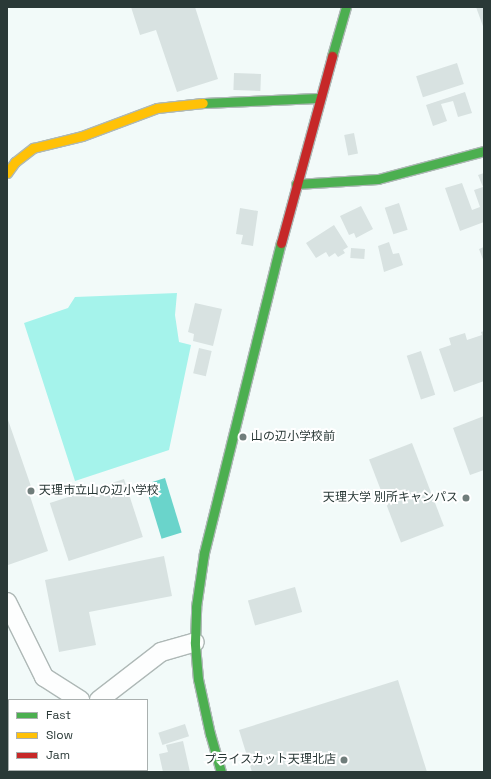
<!DOCTYPE html>
<html>
<head>
<meta charset="utf-8">
<style>
  body { margin:0 }
  #map { position:relative; width:491px; height:779px; overflow:hidden; background:#f2faf9; font-family:"Space Grotesk","Noto Sans JP",sans-serif }
  div>[style] { position:absolute }
  [style*='--x'] { left:calc(var(--x)*1px); top:calc(var(--y)*1px); width:calc(var(--w)*1px); rotate:calc(var(--a)*1deg) }
  .green>* { inset:0; background:#a5f3eb }
  .water>* { inset:0; background:#6ad4cb; transform-origin:0 0 }
  .building>* { inset:0; background:#d8e2e1; transform-origin:0 0 }
  .roads { filter:drop-shadow(1px 0 #aeb8b6) drop-shadow(-1px 0 #aeb8b6) drop-shadow(0 1px #aeb8b6) drop-shadow(0 -1px #aeb8b6) }
  .street>* { height:18px; margin:-9px; padding:0 9px; transform-origin:9px; border-radius:9px; background:#fdfefe }
  .fast>* { height:9px; margin:-4.5px; padding:0 4.5px; transform-origin:4.5px; border-radius:4.5px; background:#4caf50 }
  .slow>* { height:9px; margin:-4.5px; padding:0 4.5px; transform-origin:4.5px; border-radius:4.5px; background:#ffc107 }
  .jam>* { height:9px; margin:-4.5px; padding:0 4.5px; transform-origin:4.5px; border-radius:4.5px; background:#c62828 }
  .dots>* { width:11px; height:11px; translate:-50% -50%; box-sizing:border-box; border:2px solid #fff; border-radius:50% }
  span { translate:-50% -50%; white-space:nowrap; text-align:center; line-height:1.15; -webkit-text-stroke:4px #fff; paint-order:stroke }
  .poi-label { font-size:12px; color:#2a3937 }
  .left { translate:0 -50%; text-align:left }
  .right { translate:-100% -50%; text-align:right }
  .frame { position:absolute; inset:0; border:8px solid #2a3937; pointer-events:none }
  .legend { position:absolute; left:8px; top:699px; width:140px; height:72px; box-sizing:border-box; background:#fff; border:1px solid #aab0af; margin:0; padding:5px 7px; list-style:none; font-size:12px; color:#2a3937 }
  .legend li { display:flex; align-items:center; gap:8px; height:20px }
  .legend b { width:20px; border:1px solid #aab0af }
</style>
</head>
<body>
<div id="map">
  <div class="green">
    <i style="clip-path:polygon(177px 293px,175px 315px,179px 342px,191px 345px,169px 450px,75px 481px,24px 323px,68px 308px,75px 297px)"></i>
  </div>
  <div class="water">
    <i style="left:165px;top:478px;width:57px;height:21px;rotate:73deg"></i>
  </div>
  <div class="building">
    <i style="clip-path:polygon(131px 7px,195px 7px,218px 79px,177px 92px,156px 30px,140px 35px)"></i>
    <i style="clip-path:polygon(476px 7px,484px 7px,484px 29px)"></i>
    <i style="left:457px;top:63px;width:22px;height:43px;rotate:72deg"></i>
    <i style="left:234px;top:73px;width:27px;height:17px;rotate:2deg"></i>
    <i style="clip-path:polygon(465px 92px,472px 113px,458px 117px,453px 101px,441px 104px,447px 121px,433px 126px,426px 105px)"></i>
    <i style="left:354px;top:133px;width:21px;height:10px;rotate:79deg"></i>
    <i style="clip-path:polygon(484px 173px,484px 222px,460px 231px,445px 188px,462px 183px,472px 210px,480px 207px,474px 190px,483px 187px,478px 175px)"></i>
    <i style="left:399px;top:203px;width:28px;height:15px;rotate:72deg"></i>
    <i style="clip-path:polygon(361px 206px,373px 229px,356px 238px,354px 233px,349px 235px,340px 216px)"></i>
    <i style="clip-path:polygon(240px 208px,258px 211px,253px 246px,241px 244px,243px 235px,236px 234px)"></i>
    <i style="clip-path:polygon(334px 225px,348px 247px,343px 250px,345px 253px,338px 257px,335px 253px,329px 257px,326px 252px,316px 258px,306px 243px)"></i>
    <i style="clip-path:polygon(389px 242px,393px 254px,399px 253px,403px 265px,384px 272px,378px 246px)"></i>
    <i style="clip-path:polygon(484px 247px,484px 262px,479px 249px)"></i>
    <i style="left:351px;top:248px;width:14px;height:10px;rotate:4deg"></i>
    <i style="clip-path:polygon(195px 303px,222px 309px,213px 346px,193px 341px,194px 334px,188px 332px)"></i>
    <i style="clip-path:polygon(484px 331px,484px 381px,454px 392px,439px 349px,451px 345px,449px 338px,465px 333px,467px 340px,482px 335px,481px 332px)"></i>
    <i style="left:199px;top:348px;width:13px;height:26px;rotate:13deg"></i>
    <i style="left:421px;top:351px;width:46px;height:15px;rotate:72deg"></i>
    <i style="clip-path:polygon(484px 416px,484px 470px,470px 475px,453px 428px)"></i>
    <i style="clip-path:polygon(7px 417px,34px 495px,30px 496px,48px 551px,8px 565px)"></i>
    <i style="left:412px;top:443px;width:89px;height:46px;rotate:69deg"></i>
    <i style="left:124px;top:479px;width:61px;height:78px;rotate:72deg"></i>
    <i style="clip-path:polygon(164px 556px,172px 596px,89px 612px,96px 645px,59px 652px,45px 580px)"></i>
    <i style="left:295px;top:587px;width:26px;height:49px;rotate:74deg"></i>
    <i style="clip-path:polygon(398px 680px,427px 772px,252px 772px,239px 730px)"></i>
    <i style="left:185px;top:724px;width:13px;height:28px;rotate:72deg"></i>
    <i style="clip-path:polygon(183px 741px,190px 772px,163px 772px,159px 754px,168px 752px,166px 745px)"></i>
  </div>
  <div class="roads">
    <div class="street">
      <i style="--x:7;--y:602;--w:84;--a:63.7"></i>
      <i style="--x:44;--y:677;--w:43;--a:32.6"></i>
      <i style="--x:99;--y:700;--w:78;--a:-37.7"></i>
      <i style="--x:161;--y:652;--w:35;--a:-16"></i>
      <i style="--x:7;--y:757;--w:2;--a:27"></i>
      <i style="--x:31;--y:772;--w:2;--a:-90"></i>
    </div>
    <div class="fast">
      <i style="--x:332;--y:56;--w:51;--a:-74.1"></i>
      <i style="--x:203;--y:103;--w:116;--a:-2.5"></i>
      <i style="--x:296;--y:184;--w:82;--a:-3.5"></i>
      <i style="--x:378;--y:179;--w:110;--a:-14.8"></i>
      <i style="--x:221;--y:772;--w:40;--a:-106"></i>
      <i style="--x:210;--y:734;--w:56;--a:-102.3"></i>
      <i style="--x:198;--y:679;--w:37;--a:-95"></i>
      <i style="--x:195;--y:642;--w:35;--a:-88"></i>
      <i style="--x:196;--y:607;--w:55;--a:-81.6"></i>
      <i style="--x:204;--y:553;--w:319;--a:-76.1"></i>
    </div>
    <div class="slow">
      <i style="--x:7;--y:173;--w:14;--a:-54"></i>
      <i style="--x:15;--y:162;--w:23;--a:-38"></i>
      <i style="--x:33;--y:148;--w:50;--a:-13.8"></i>
      <i style="--x:82;--y:136;--w:80;--a:-20.5"></i>
      <i style="--x:157;--y:108;--w:46;--a:-6.2"></i>
    </div>
    <div class="jam">
      <i style="--x:281;--y:243;--w:194;--a:-74.7"></i>
    </div>
  </div>
  <div class="dots">
    <i style="left:243px;top:437px;background:#707d7b"></i>
    <i style="left:31px;top:491px;background:#707d7b"></i>
    <i style="left:466px;top:498px;background:#707d7b"></i>
    <i style="left:344px;top:760px;background:#707d7b"></i>
  </div>
  <div class="poi-label">
    <span class="left" style="left:251px;top:437px">山の辺小学校前</span>
    <span class="left" style="left:39px;top:491px">天理市立山の辺小学校</span>
    <span class="right" style="left:458px;top:498px">天理大学 別所キャンパス</span>
    <span class="right" style="left:336px;top:760px">プライスカット天理北店</span>
  </div>
  <div class="frame"></div>
  <ul class="legend">
  <li><b style="height:5px;background:#4caf50"></b>Fast</li>
  <li><b style="height:5px;background:#ffc107"></b>Slow</li>
  <li><b style="height:5px;background:#c62828"></b>Jam</li>
  </ul>
</div>
</body>
</html>
